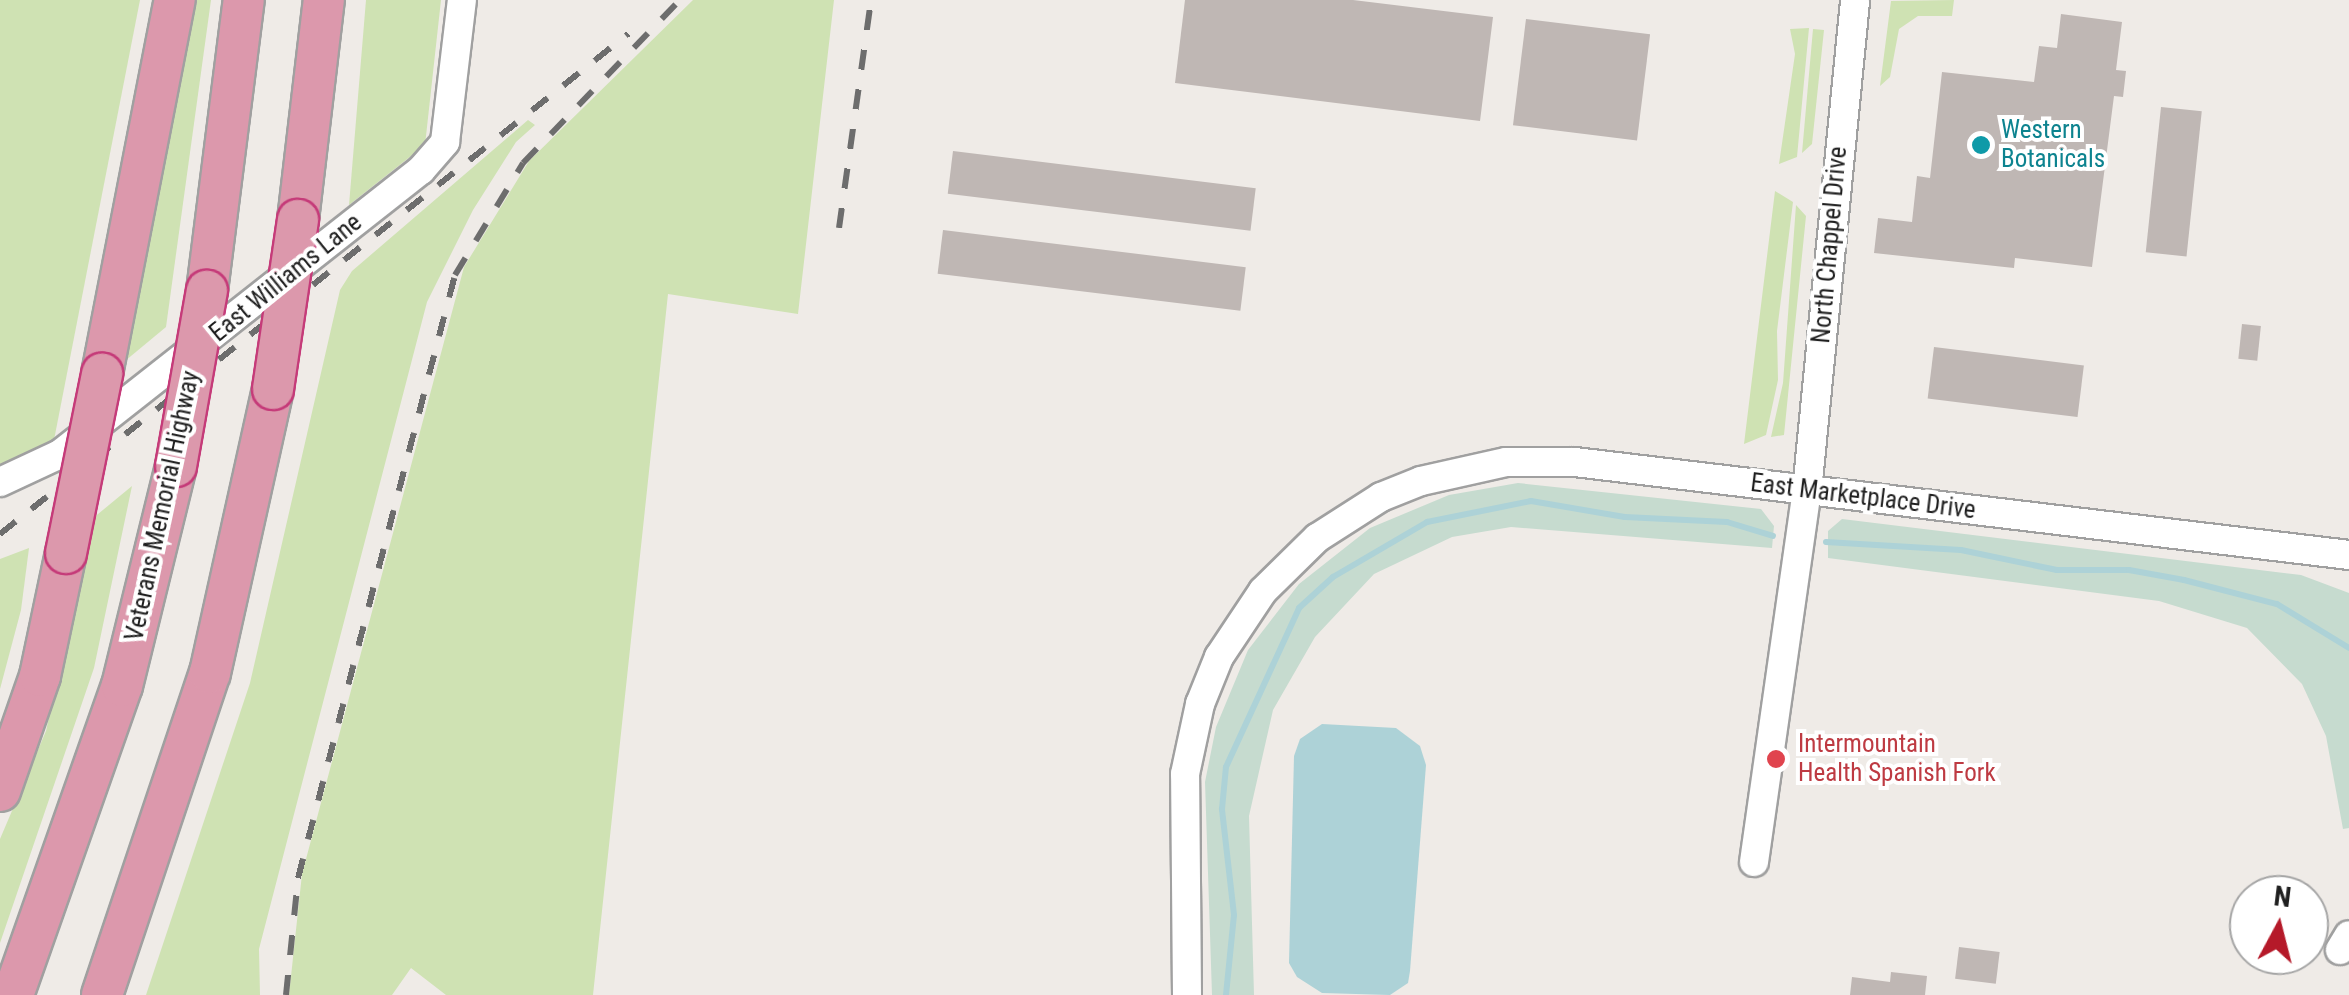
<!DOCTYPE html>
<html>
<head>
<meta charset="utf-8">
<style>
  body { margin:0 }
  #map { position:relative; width:2349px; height:995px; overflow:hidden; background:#efebe7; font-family:"Roboto Condensed",sans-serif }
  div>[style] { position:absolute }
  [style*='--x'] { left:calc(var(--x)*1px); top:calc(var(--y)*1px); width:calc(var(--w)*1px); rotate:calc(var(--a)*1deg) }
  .grass>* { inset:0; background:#cfe2b3 }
  .wetland>* { inset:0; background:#c6dbcf }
  .water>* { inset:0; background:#add2d7 }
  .stream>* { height:6px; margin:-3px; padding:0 3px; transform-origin:3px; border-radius:3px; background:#add2d7 }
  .building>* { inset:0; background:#bfb7b4; transform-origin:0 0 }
  .roads { filter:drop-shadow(2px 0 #a0a0a0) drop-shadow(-2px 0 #a0a0a0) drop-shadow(0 2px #a0a0a0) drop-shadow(0 -2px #a0a0a0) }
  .minor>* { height:28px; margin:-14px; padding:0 14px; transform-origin:14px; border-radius:14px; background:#fff }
  .highway>* { height:40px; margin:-20px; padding:0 20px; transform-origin:20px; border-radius:20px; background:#dc98ac }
  .rail>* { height:6px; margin-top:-3px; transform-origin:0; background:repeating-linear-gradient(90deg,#6d6d6d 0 20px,transparent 0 40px) }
  .bridges { filter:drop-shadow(2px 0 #c53b79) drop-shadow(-2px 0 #c53b79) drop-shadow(0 2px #c53b79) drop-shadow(0 -2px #c53b79) }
  .highway-bridge>* { height:40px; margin:-20px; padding:0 20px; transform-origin:20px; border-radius:20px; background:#dc98ac }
  .dots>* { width:28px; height:28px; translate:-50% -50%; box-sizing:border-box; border:5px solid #fff; border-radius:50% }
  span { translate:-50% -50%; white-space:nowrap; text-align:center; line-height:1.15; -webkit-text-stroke:8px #fff; paint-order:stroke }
  .culture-label { font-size:25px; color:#0d838f }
  .left { translate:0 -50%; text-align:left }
  .street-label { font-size:25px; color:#1f1f1f }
  .health-label { font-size:25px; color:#be3a42 }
  .north { position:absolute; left:2229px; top:875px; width:100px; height:100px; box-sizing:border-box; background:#fff; border:2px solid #a5a5a5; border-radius:50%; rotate:7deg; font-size:28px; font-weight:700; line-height:40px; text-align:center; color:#1f1f1f }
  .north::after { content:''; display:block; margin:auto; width:35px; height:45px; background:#b51929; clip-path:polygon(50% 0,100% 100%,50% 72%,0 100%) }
</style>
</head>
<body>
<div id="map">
  <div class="grass">
    <i style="clip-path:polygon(0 0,140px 0,54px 440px,51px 448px,0 465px)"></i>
    <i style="clip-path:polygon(197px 0,211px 0,166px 327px,125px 361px)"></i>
    <i style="clip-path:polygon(366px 0,441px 0,425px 145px,349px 205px)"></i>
    <i style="clip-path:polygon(693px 0,834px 0,798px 314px,668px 294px,593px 995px,446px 995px,411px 968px,392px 995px,289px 995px,302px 874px,464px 267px,529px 161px)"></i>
    <i style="clip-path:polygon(1954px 0,1952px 16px,1918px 16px,1899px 29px,1890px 77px,1880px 86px,1891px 1px)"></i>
    <i style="clip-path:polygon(1809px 28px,1797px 157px,1779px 164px,1795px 54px,1790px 29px)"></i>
    <i style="clip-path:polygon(1813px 29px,1824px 30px,1812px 144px,1802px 153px)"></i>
    <i style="clip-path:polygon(528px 120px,535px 125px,516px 142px,473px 210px,427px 302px,259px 949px,260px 995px,146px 995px,250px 683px,340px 290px,352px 271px)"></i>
    <i style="clip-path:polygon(1775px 191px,1793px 202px,1777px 331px,1778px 380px,1766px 435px,1744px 444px)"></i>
    <i style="clip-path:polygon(1796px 205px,1806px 216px,1784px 435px,1771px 437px,1783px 383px)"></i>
    <i style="clip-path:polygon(132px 486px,94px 668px,0 943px,0 839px,46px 731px,92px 519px)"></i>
    <i style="clip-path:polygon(29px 548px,21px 610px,0 689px,0 559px)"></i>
  </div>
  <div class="wetland">
    <i style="clip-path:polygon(1518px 483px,1761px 509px,1774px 526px,1772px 548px,1511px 527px,1452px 537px,1374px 574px,1315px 637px,1273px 710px,1249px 816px,1254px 995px,1212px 995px,1205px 782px,1216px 727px,1248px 650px,1299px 584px,1370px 528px,1449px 495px)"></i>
    <i style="clip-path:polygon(1842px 519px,2301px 575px,2349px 593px,2349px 828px,2343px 829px,2326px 736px,2302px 684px,2247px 628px,2159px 601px,1828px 558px,1828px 531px)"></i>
  </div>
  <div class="water">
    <i style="clip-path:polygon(1322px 724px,1396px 728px,1420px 746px,1426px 765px,1410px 971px,1408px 983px,1390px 995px,1322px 993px,1297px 977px,1289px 963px,1294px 756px,1300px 739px)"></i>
  </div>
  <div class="stream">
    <i style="--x:1826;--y:542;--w:135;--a:3.4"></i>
    <i style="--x:1961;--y:550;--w:98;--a:11.8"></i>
    <i style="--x:2057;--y:570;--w:72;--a:0"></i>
    <i style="--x:2129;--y:570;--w:56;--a:10.3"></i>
    <i style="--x:2184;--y:580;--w:96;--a:14.5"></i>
    <i style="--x:2277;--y:604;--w:84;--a:31.4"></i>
    <i style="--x:1226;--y:995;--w:80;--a:-84.3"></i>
    <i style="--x:1234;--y:915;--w:107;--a:-96.5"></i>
    <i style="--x:1222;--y:809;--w:42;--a:-84.6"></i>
    <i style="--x:1226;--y:767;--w:175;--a:-65.3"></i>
    <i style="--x:1299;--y:608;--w:46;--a:-42.4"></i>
    <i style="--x:1333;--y:577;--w:109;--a:-30.3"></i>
    <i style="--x:1427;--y:522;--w:106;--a:-11.4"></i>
    <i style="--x:1531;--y:501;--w:95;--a:9.7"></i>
    <i style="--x:1625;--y:517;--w:102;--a:2.8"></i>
    <i style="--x:1727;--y:522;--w:48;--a:16.9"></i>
  </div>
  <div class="building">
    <i style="clip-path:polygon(1185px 0,1353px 0,1493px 17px,1480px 121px,1175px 83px)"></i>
    <i style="clip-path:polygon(2061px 14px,2122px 22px,2116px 70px,2126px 71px,2123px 97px,2114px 96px,2092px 267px,2015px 258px,2014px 268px,1874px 253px,1878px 218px,1912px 222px,1917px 176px,1930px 178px,1942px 72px,2034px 82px,2039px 46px,2057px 48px)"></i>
    <i style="left:1526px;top:19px;width:125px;height:107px;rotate:7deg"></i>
    <i style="left:2161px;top:107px;width:41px;height:146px;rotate:6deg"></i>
    <i style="left:953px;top:151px;width:305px;height:43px;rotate:7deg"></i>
    <i style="left:943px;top:230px;width:305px;height:44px;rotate:7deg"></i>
    <i style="left:2242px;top:324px;width:19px;height:35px;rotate:6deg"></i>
    <i style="left:1934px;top:347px;width:151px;height:52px;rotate:7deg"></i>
    <i style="left:1959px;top:947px;width:41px;height:32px;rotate:7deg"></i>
    <i style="clip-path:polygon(1891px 972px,1927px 976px,1925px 995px,1850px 995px,1852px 977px,1890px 982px)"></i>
  </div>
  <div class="roads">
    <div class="minor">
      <i style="--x:0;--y:482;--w:66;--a:-25"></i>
      <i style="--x:60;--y:454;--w:459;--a:-38.2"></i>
      <i style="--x:421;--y:170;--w:37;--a:-49"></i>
      <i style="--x:445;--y:142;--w:143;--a:-83.2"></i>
      <i style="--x:1754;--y:862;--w:375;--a:-81.9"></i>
      <i style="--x:1807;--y:491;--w:493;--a:-84.4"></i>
      <i style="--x:2340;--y:950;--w:17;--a:-59"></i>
      <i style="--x:1187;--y:995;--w:221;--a:-90.5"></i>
      <i style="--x:1185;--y:774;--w:72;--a:-77.9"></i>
      <i style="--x:1200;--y:704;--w:51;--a:-68"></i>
      <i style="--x:1219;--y:657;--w:79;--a:-56.3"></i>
      <i style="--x:1263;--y:591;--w:76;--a:-44.5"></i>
      <i style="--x:1317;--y:538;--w:76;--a:-32.6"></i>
      <i style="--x:1381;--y:497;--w:43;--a:-21.8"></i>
      <i style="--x:1421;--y:481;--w:87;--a:-12.6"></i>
      <i style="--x:1506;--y:462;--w:69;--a:0"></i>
      <i style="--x:1575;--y:462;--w:780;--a:6.85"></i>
    </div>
    <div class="highway">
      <i style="--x:298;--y:220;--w:222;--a:-83.3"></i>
      <i style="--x:207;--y:291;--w:293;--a:-82.8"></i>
      <i style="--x:102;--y:374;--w:381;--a:-79"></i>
      <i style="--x:0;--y:791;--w:122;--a:-70.8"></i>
      <i style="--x:40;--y:676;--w:126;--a:-78.1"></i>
      <i style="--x:13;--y:995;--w:328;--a:-70.6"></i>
      <i style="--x:122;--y:686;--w:227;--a:-76.2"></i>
      <i style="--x:102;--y:995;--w:340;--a:-71.5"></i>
      <i style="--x:210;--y:673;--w:291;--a:-77.5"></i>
    </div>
  </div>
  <div class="rail">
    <i style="--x:839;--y:228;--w:230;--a:-82"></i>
    <i style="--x:0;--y:534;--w:803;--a:-38.53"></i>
    <i style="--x:286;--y:995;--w:118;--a:-84.1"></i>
    <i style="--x:298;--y:878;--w:623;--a:-75.41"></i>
    <i style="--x:455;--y:275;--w:131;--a:-58.7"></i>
    <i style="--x:523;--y:163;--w:226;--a:-46.1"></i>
  </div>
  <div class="bridges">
    <div class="highway-bridge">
      <i style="--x:273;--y:389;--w:171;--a:-81.6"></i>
      <i style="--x:176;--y:466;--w:178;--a:-80"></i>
      <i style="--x:66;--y:553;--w:183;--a:-78.6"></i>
    </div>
  </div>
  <div class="dots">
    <i style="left:1981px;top:145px;background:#0f9aa8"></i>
    <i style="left:1776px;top:759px;background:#e0444e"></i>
  </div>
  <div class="culture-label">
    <span class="left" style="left:2001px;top:145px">Western<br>Botanicals</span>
  </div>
  <div class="street-label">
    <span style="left:1830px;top:245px;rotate:-85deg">North Chappel Drive</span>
    <span style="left:286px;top:278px;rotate:-39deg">East Williams Lane</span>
    <span style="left:1863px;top:497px;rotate:7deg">East Marketplace Drive</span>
    <span style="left:163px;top:506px;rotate:-78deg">Veterans Memorial Highway</span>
  </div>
  <div class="health-label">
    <span class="left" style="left:1798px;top:759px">Intermountain<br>Health Spanish Fork</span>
  </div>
  <div class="north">N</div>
</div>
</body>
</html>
